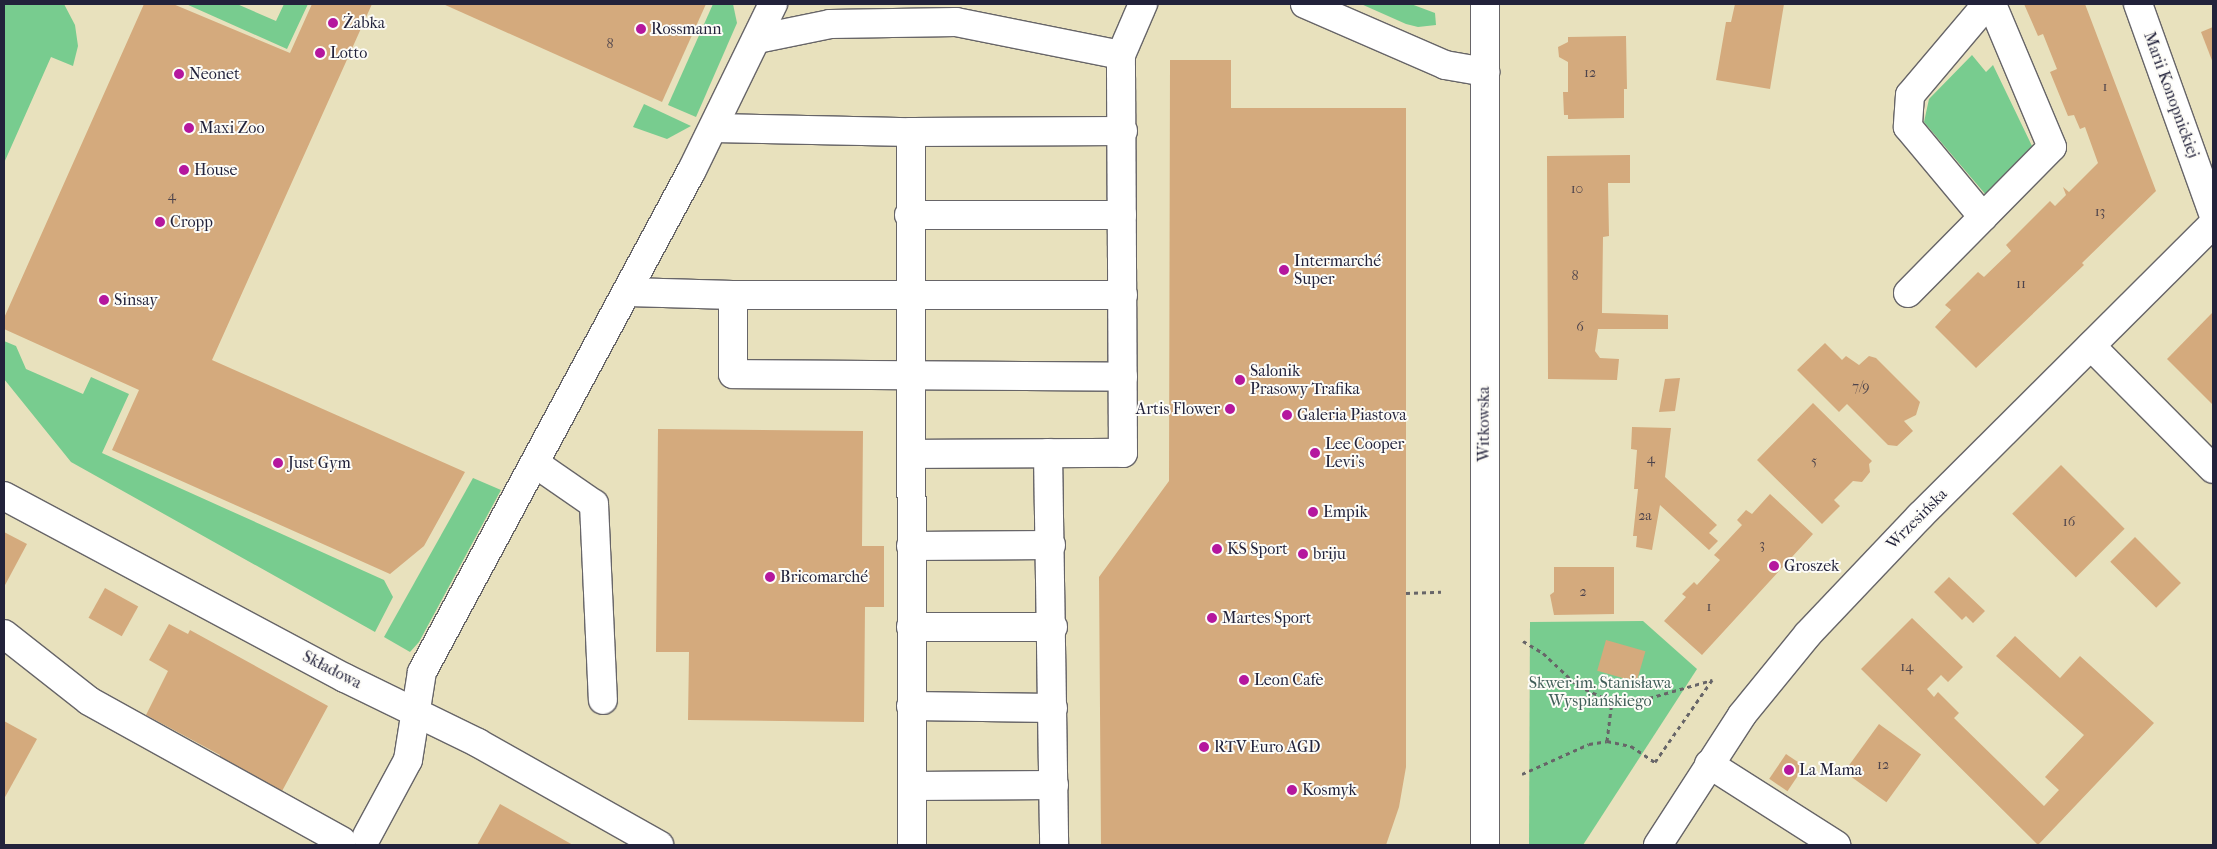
<!DOCTYPE html>
<html>
<head>
<meta charset="utf-8">
<style>
  body { margin:0 }
  #map { position:relative; width:2217px; height:849px; overflow:hidden; background:#e8e1bd; font-family:"IM FELL French Canon",serif }
  div>[style] { position:absolute }
  [style*='--x'] { left:calc(var(--x)*1px); top:calc(var(--y)*1px); width:calc(var(--w)*1px); rotate:calc(var(--a)*1deg) }
  .green>* { inset:0; background:#78cc8f }
  .building>* { inset:0; background:#d4aa7d; transform-origin:0 0 }
  .path>* { height:3px; margin-top:-1.5px; transform-origin:0; background:repeating-linear-gradient(90deg,#676568 0 4px,transparent 0 8px) }
  .roads { filter:drop-shadow(1px 0 #676568) drop-shadow(-1px 0 #676568) drop-shadow(0 1px #676568) drop-shadow(0 -1px #676568) }
  .minor>* { height:28px; margin:-14px; padding:0 14px; transform-origin:14px; border-radius:14px; background:#fff }
  .dots>* { width:14px; height:14px; translate:-50% -50%; box-sizing:border-box; border:2px solid #fdfcf7; border-radius:50% }
  span { translate:-50% -50%; white-space:nowrap; text-align:center; line-height:1.15; -webkit-text-stroke:4px #fdfcf7; paint-order:stroke }
  .number-label { font-size:14px; color:#4e444c }
  .number-label span { -webkit-text-stroke-width:0 }
  .poi-label { font-size:16px; color:#22223b }
  .left { translate:0 -50%; text-align:left }
  .right { translate:-100% -50%; text-align:right }
  .street-label { font-size:16px; color:#22223b }
  .park-label { font-size:16px; color:#405e58 }
  .frame { position:absolute; inset:0; border:5px solid #22223b; pointer-events:none }
</style>
</head>
<body>
<div id="map">
  <div class="green">
    <i style="clip-path:polygon(4px 4px,64px 4px,75px 25px,78px 46px,73px 66px,51px 57px,4px 163px)"></i>
    <i style="clip-path:polygon(186px 4px,237px 4px,276px 21px,284px 4px,308px 4px,287px 49px)"></i>
    <i style="clip-path:polygon(713px 4px,733px 4px,737px 23px,696px 117px,668px 105px)"></i>
    <i style="clip-path:polygon(1361px 4px,1411px 4px,1435px 13px,1436px 25px,1418px 27px,1406px 24px)"></i>
    <i style="clip-path:polygon(1972px 55px,1986px 72px,1993px 65px,2032px 146px,1986px 195px,1924px 122px,1929px 99px)"></i>
    <i style="clip-path:polygon(644px 104px,691px 126px,667px 139px,633px 127px)"></i>
    <i style="clip-path:polygon(4px 341px,16px 346px,26px 369px,83px 394px,91px 377px,129px 394px,102px 453px,384px 580px,393px 597px,375px 632px,71px 462px,4px 379px)"></i>
    <i style="clip-path:polygon(473px 478px,501px 490px,419px 642px,410px 652px,384px 637px)"></i>
    <i style="clip-path:polygon(1643px 621px,1697px 669px,1583px 845px,1529px 845px,1530px 622px)"></i>
  </div>
  <div class="building">
    <i style="clip-path:polygon(144px 4px,173px 4px,290px 53px,312px 4px,372px 4px,212px 360px,465px 472px,424px 546px,390px 574px,112px 450px,139px 390px,4px 329px,4px 318px)"></i>
    <i style="clip-path:polygon(443px 4px,706px 4px,662px 102px)"></i>
    <i style="clip-path:polygon(1735px 4px,1784px 4px,1770px 89px,1716px 80px,1726px 22px,1731px 22px)"></i>
    <i style="clip-path:polygon(2024px 4px,2085px 4px,2156px 191px,2082px 263px,2084px 265px,1976px 368px,1935px 327px,1951px 310px,1945px 305px,1978px 272px,1984px 277px,2011px 251px,2006px 245px,2050px 201px,2055px 206px,2066px 195px,2063px 187px,2069px 192px,2098px 163px,2085px 127px,2080px 129px,2074px 115px,2068px 116px,2050px 72px,2057px 69px,2043px 34px,2038px 36px)"></i>
    <i style="clip-path:polygon(2213px 27px,2213px 63px,2201px 32px)"></i>
    <i style="clip-path:polygon(1626px 36px,1627px 89px,1624px 89px,1624px 118px,1568px 119px,1568px 115px,1564px 115px,1563px 92px,1568px 92px,1568px 62px,1559px 57px,1558px 47px,1568px 42px,1568px 37px)"></i>
    <i style="clip-path:polygon(1170px 60px,1231px 60px,1231px 108px,1406px 108px,1406px 767px,1399px 807px,1386px 845px,1101px 845px,1099px 577px,1169px 481px)"></i>
    <i style="clip-path:polygon(1630px 155px,1630px 183px,1608px 183px,1609px 236px,1603px 237px,1602px 313px,1668px 315px,1668px 329px,1598px 329px,1595px 351px,1600px 358px,1619px 359px,1617px 380px,1548px 379px,1547px 156px)"></i>
    <i style="clip-path:polygon(2213px 312px,2213px 405px,2167px 359px)"></i>
    <i style="clip-path:polygon(1825px 343px,1842px 360px,1846px 356px,1859px 365px,1869px 356px,1876px 358px,1920px 402px,1916px 415px,1904px 421px,1913px 431px,1897px 446px,1888px 445px,1847px 404px,1839px 412px,1797px 370px)"></i>
    <i style="clip-path:polygon(1680px 378px,1675px 411px,1659px 412px,1665px 379px)"></i>
    <i style="clip-path:polygon(1813px 403px,1872px 461px,1869px 464px,1870px 472px,1862px 482px,1853px 481px,1834px 500px,1840px 506px,1822px 524px,1757px 460px)"></i>
    <i style="clip-path:polygon(1632px 427px,1671px 428px,1665px 477px,1717px 525px,1709px 533px,1718px 541px,1709px 550px,1660px 505px,1652px 550px,1636px 547px,1637px 536px,1633px 536px,1638px 489px,1634px 489px,1637px 450px,1631px 449px)"></i>
    <i style="clip-path:polygon(658px 429px,863px 431px,862px 546px,884px 546px,884px 607px,865px 607px,864px 722px,688px 720px,689px 652px,656px 652px)"></i>
    <i style="left:2061px;top:465px;width:90px;height:69px;rotate:45deg"></i>
    <i style="clip-path:polygon(1770px 494px,1813px 534px,1702px 655px,1664px 621px,1686px 597px,1682px 594px,1694px 582px,1697px 585px,1720px 560px,1714px 555px,1742px 525px,1737px 520px,1746px 510px,1752px 514px)"></i>
    <i style="clip-path:polygon(4px 532px,27px 544px,4px 587px)"></i>
    <i style="left:2135px;top:537px;width:65px;height:35px;rotate:45deg"></i>
    <i style="clip-path:polygon(1554px 567px,1614px 567px,1614px 614px,1554px 615px,1550px 595px,1554px 592px)"></i>
    <i style="clip-path:polygon(1949px 577px,1985px 611px,1973px 623px,1966px 616px,1962px 620px,1934px 592px)"></i>
    <i style="left:105px;top:588px;width:38px;height:34px;rotate:29deg"></i>
    <i style="clip-path:polygon(1912px 618px,1963px 667px,1948px 682px,1941px 675px,1927px 689px,1934px 697px,1938px 692px,1959px 713px,1954px 718px,2044px 806px,2059px 790px,2045px 777px,2084px 735px,1996px 656px,2015px 636px,2060px 678px,2080px 656px,2154px 723px,2038px 845px,1861px 669px)"></i>
    <i style="clip-path:polygon(169px 624px,188px 634px,190px 630px,328px 706px,281px 793px,218px 759px,220px 755px,146px 715px,168px 671px,149px 660px)"></i>
    <i style="left:1606px;top:640px;width:41px;height:32px;rotate:16deg"></i>
    <i style="clip-path:polygon(4px 721px,37px 739px,4px 799px)"></i>
    <i style="left:1879px;top:724px;width:52px;height:59px;rotate:36deg"></i>
    <i style="left:1786px;top:754px;width:22px;height:30px;rotate:34deg"></i>
    <i style="clip-path:polygon(500px 804px,573px 845px,477px 845px)"></i>
  </div>
  <div class="path">
    <i style="--x:1406;--y:593;--w:35;--a:-2"></i>
    <i style="--x:1523;--y:641;--w:23;--a:31"></i>
    <i style="--x:1543;--y:653;--w:48;--a:43.3"></i>
    <i style="--x:1578;--y:686;--w:37;--a:24"></i>
    <i style="--x:1612;--y:701;--w:37;--a:-5"></i>
    <i style="--x:1649;--y:698;--w:66;--a:-15.9"></i>
    <i style="--x:1607;--y:741;--w:40;--a:-82.9"></i>
    <i style="--x:1522;--y:774;--w:73;--a:-24.1"></i>
    <i style="--x:1589;--y:744;--w:18;--a:-9"></i>
    <i style="--x:1607;--y:741;--w:25;--a:12"></i>
    <i style="--x:1631;--y:746;--w:29;--a:34"></i>
    <i style="--x:1655;--y:762;--w:100;--a:-55.2"></i>
  </div>
  <div class="roads">
    <div class="minor">
      <i style="--x:1305;--y:4;--w:153;--a:23.5"></i>
      <i style="--x:1445;--y:65;--w:41;--a:9.9"></i>
      <i style="--x:1987;--y:4;--w:119;--a:130.2"></i>
      <i style="--x:1910;--y:95;--w:32;--a:94"></i>
      <i style="--x:1908;--y:127;--w:117;--a:50.2"></i>
      <i style="--x:1983;--y:217;--w:98;--a:-45.4"></i>
      <i style="--x:2052;--y:147;--w:155;--a:-112.8"></i>
      <i style="--x:2138;--y:4;--w:223;--a:70.3"></i>
      <i style="--x:757;--y:39;--w:75;--a:-11.6"></i>
      <i style="--x:830;--y:24;--w:126;--a:-0.9"></i>
      <i style="--x:956;--y:22;--w:168;--a:11.3"></i>
      <i style="--x:714;--y:128;--w:197;--a:1.2"></i>
      <i style="--x:911;--y:132;--w:212;--a:-0.3"></i>
      <i style="--x:911;--y:132;--w:713;--a:89.92"></i>
      <i style="--x:909;--y:215;--w:213;--a:0"></i>
      <i style="--x:628;--y:292;--w:105;--a:1.6"></i>
      <i style="--x:733;--y:295;--w:79;--a:90"></i>
      <i style="--x:733;--y:374;--w:390;--a:0.4"></i>
      <i style="--x:1908;--y:293;--w:107;--a:-45.4"></i>
      <i style="--x:733;--y:295;--w:390;--a:0"></i>
      <i style="--x:2091;--y:346;--w:173;--a:45.2"></i>
      <i style="--x:1048;--y:453;--w:392;--a:89.1"></i>
      <i style="--x:911;--y:454;--w:212;--a:-0.3"></i>
      <i style="--x:1123;--y:453;--w:398;--a:-90.3"></i>
      <i style="--x:1121;--y:55;--w:56;--a:-66.7"></i>
      <i style="--x:536;--y:464;--w:70;--a:34.6"></i>
      <i style="--x:594;--y:504;--w:196;--a:87.4"></i>
      <i style="--x:4;--y:496;--w:387;--a:28.1"></i>
      <i style="--x:345;--y:678;--w:148;--a:26"></i>
      <i style="--x:478;--y:743;--w:208;--a:29.4"></i>
      <i style="--x:911;--y:546;--w:140;--a:-0.4"></i>
      <i style="--x:911;--y:627;--w:142;--a:0"></i>
      <i style="--x:4;--y:634;--w:108;--a:38.2"></i>
      <i style="--x:89;--y:701;--w:289;--a:29"></i>
      <i style="--x:911;--y:706;--w:142;--a:0.8"></i>
      <i style="--x:1709;--y:764;--w:151;--a:32.5"></i>
      <i style="--x:912;--y:786;--w:142;--a:-0.4"></i>
      <i style="--x:367;--y:836;--w:86;--a:-61.7"></i>
      <i style="--x:408;--y:760;--w:89;--a:-81"></i>
      <i style="--x:422;--y:672;--w:570;--a:-61.73"></i>
      <i style="--x:692;--y:170;--w:185;--a:-64"></i>
      <i style="--x:1485;--y:845;--w:841;--a:-90"></i>
      <i style="--x:1658;--y:845;--w:155;--a:-57.1"></i>
      <i style="--x:1742;--y:715;--w:104;--a:-50.8"></i>
      <i style="--x:1808;--y:634;--w:163;--a:-46.5"></i>
      <i style="--x:1920;--y:516;--w:414;--a:-44.9"></i>
    </div>
  </div>
  <div class="dots">
    <i style="left:333px;top:23px;background:#b5179e"></i>
    <i style="left:641px;top:29px;background:#b5179e"></i>
    <i style="left:320px;top:53px;background:#b5179e"></i>
    <i style="left:179px;top:74px;background:#b5179e"></i>
    <i style="left:189px;top:128px;background:#b5179e"></i>
    <i style="left:184px;top:170px;background:#b5179e"></i>
    <i style="left:160px;top:222px;background:#b5179e"></i>
    <i style="left:1284px;top:270px;background:#b5179e"></i>
    <i style="left:104px;top:300px;background:#b5179e"></i>
    <i style="left:1240px;top:380px;background:#b5179e"></i>
    <i style="left:1230px;top:409px;background:#b5179e"></i>
    <i style="left:1287px;top:415px;background:#b5179e"></i>
    <i style="left:1315px;top:453px;background:#b5179e"></i>
    <i style="left:278px;top:463px;background:#b5179e"></i>
    <i style="left:1313px;top:512px;background:#b5179e"></i>
    <i style="left:1217px;top:549px;background:#b5179e"></i>
    <i style="left:1303px;top:554px;background:#b5179e"></i>
    <i style="left:1774px;top:566px;background:#b5179e"></i>
    <i style="left:770px;top:577px;background:#b5179e"></i>
    <i style="left:1212px;top:618px;background:#b5179e"></i>
    <i style="left:1244px;top:680px;background:#b5179e"></i>
    <i style="left:1204px;top:747px;background:#b5179e"></i>
    <i style="left:1789px;top:770px;background:#b5179e"></i>
    <i style="left:1292px;top:790px;background:#b5179e"></i>
  </div>
  <div class="number-label">
    <span style="left:610px;top:44px">8</span>
    <span style="left:1590px;top:73px">12</span>
    <span style="left:2105px;top:87px">1</span>
    <span style="left:1577px;top:189px">10</span>
    <span style="left:172px;top:196px">4</span>
    <span style="left:2100px;top:212px">13</span>
    <span style="left:1575px;top:276px">8</span>
    <span style="left:2021px;top:284px">11</span>
    <span style="left:1580px;top:327px">6</span>
    <span style="left:1861px;top:387px">7/9</span>
    <span style="left:1651px;top:459px">4</span>
    <span style="left:1814px;top:461px">5</span>
    <span style="left:1645px;top:516px">2a</span>
    <span style="left:2069px;top:522px">16</span>
    <span style="left:1762px;top:545px">3</span>
    <span style="left:1583px;top:592px">2</span>
    <span style="left:1709px;top:607px">1</span>
    <span style="left:1907px;top:667px">14</span>
    <span style="left:1883px;top:765px">12</span>
  </div>
  <div class="poi-label">
    <span class="left" style="left:343px;top:23px">Żabka</span>
    <span class="left" style="left:651px;top:29px">Rossmann</span>
    <span class="left" style="left:330px;top:53px">Lotto</span>
    <span class="left" style="left:189px;top:74px">Neonet</span>
    <span class="left" style="left:199px;top:128px">Maxi Zoo</span>
    <span class="left" style="left:194px;top:170px">House</span>
    <span class="left" style="left:170px;top:222px">Cropp</span>
    <span class="left" style="left:1294px;top:270px">Intermarché<br>Super</span>
    <span class="left" style="left:114px;top:300px">Sinsay</span>
    <span class="left" style="left:1250px;top:380px">Salonik<br>Prasowy Trafika</span>
    <span class="right" style="left:1220px;top:409px">Artis Flower</span>
    <span class="left" style="left:1297px;top:415px">Galeria Piastova</span>
    <span class="left" style="left:1325px;top:453px">Lee Cooper<br>Levi's</span>
    <span class="left" style="left:288px;top:463px">Just Gym</span>
    <span class="left" style="left:1323px;top:512px">Empik</span>
    <span class="left" style="left:1227px;top:549px">KS Sport</span>
    <span class="left" style="left:1313px;top:554px">briju</span>
    <span class="left" style="left:1784px;top:566px">Groszek</span>
    <span class="left" style="left:780px;top:577px">Bricomarché</span>
    <span class="left" style="left:1222px;top:618px">Martes Sport</span>
    <span class="left" style="left:1254px;top:680px">Leon Cafe</span>
    <span class="left" style="left:1214px;top:747px">RTV Euro AGD</span>
    <span class="left" style="left:1799px;top:770px">La Mama</span>
    <span class="left" style="left:1302px;top:790px">Kosmyk</span>
  </div>
  <div class="street-label">
    <span style="left:2171px;top:95px;rotate:70deg">Marii Konopnickiej</span>
    <span style="left:1484px;top:424px;rotate:-90deg">Witkowska</span>
    <span style="left:1917px;top:519px;rotate:-45deg">Wrzesińska</span>
    <span style="left:332px;top:670px;rotate:27deg">Składowa</span>
  </div>
  <div class="park-label">
    <span style="left:1600px;top:692px">Skwer im. Stanisława<br>Wyspiańskiego</span>
  </div>
  <div class="frame"></div>
</div>
</body>
</html>
